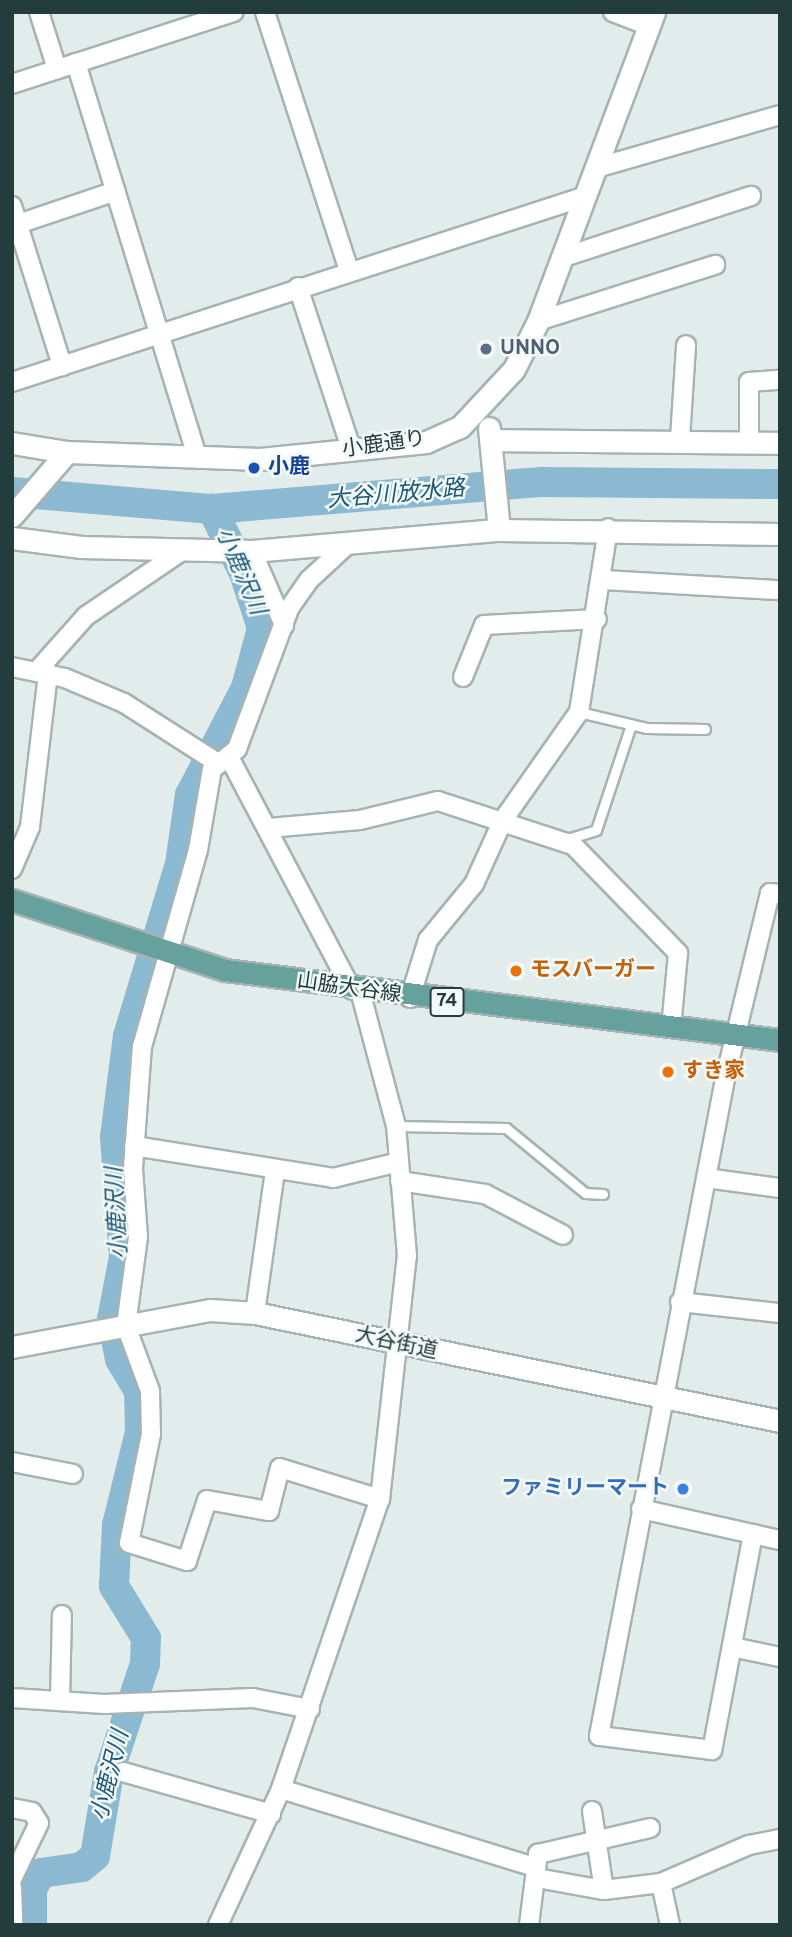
<!DOCTYPE html>
<html>
<head>
<meta charset="utf-8">
<style>
  body { margin:0 }
  #map { position:relative; width:792px; height:1937px; overflow:hidden; background:#e2ecea; font-family:Overpass,"Noto Sans JP",sans-serif }
  div>[style] { position:absolute }
  [style*='--x'] { left:calc(var(--x)*1px); top:calc(var(--y)*1px); width:calc(var(--w)*1px); rotate:calc(var(--a)*1deg) }
  .river>* { height:30px; margin:-15px; padding:0 15px; transform-origin:15px; border-radius:15px; background:#8bb9d1 }
  .roads { filter:drop-shadow(2px 0 #a5b4b2) drop-shadow(-2px 0 #a5b4b2) drop-shadow(0 2px #a5b4b2) drop-shadow(0 -2px #a5b4b2) }
  .lane>* { height:9px; margin:-4.5px; padding:0 4.5px; transform-origin:4.5px; border-radius:4.5px; background:#fff }
  .street>* { height:18px; margin:-9px; padding:0 9px; transform-origin:9px; border-radius:9px; background:#fff }
  .secondary>* { height:21px; margin:-10.5px; padding:0 10.5px; transform-origin:10.5px; border-radius:10.5px; background:#fff }
  .primary>* { height:21px; margin:-10.5px; padding:0 10.5px; transform-origin:10.5px; border-radius:10.5px; background:#67a19d }
  .dots>* { width:19px; height:19px; translate:-50% -50%; box-sizing:border-box; border:4px solid #f3f9f7; border-radius:50% }
  span { translate:-50% -50%; white-space:nowrap; text-align:center; line-height:1.15; -webkit-text-stroke:5px #f3f9f7; paint-order:stroke }
  .shield-label span { padding:2px 5px; background:#f3f9f7; border:2px solid; border-radius:5px; -webkit-text-stroke-width:0 }
  .shield-label { font-size:19px; color:#223d3b; font-weight:700 }
  .service-label { font-size:21px; color:#4e5e75; font-weight:700 }
  .left { translate:0 -50%; text-align:left }
  .street-label { font-size:21px; color:#223d3b }
  .transit-label { font-size:21px; color:#164399; font-weight:700 }
  .food-label { font-size:21px; color:#c56008; font-weight:700 }
  .shop-label { font-size:21px; color:#366cbe; font-weight:700 }
  .right { translate:-100% -50%; text-align:right }
  .water-label { font-size:23px; color:#1d5879; font-style:italic }
  .frame { position:absolute; inset:0; border:14px solid #223d3b; pointer-events:none }
</style>
</head>
<body>
<div id="map">
  <div class="river">
    <i style="--x:12;--y:492;--w:201;--a:4.9"></i>
    <i style="--x:212;--y:509;--w:331;--a:-4.7"></i>
    <i style="--x:542;--y:482;--w:238;--a:0.5"></i>
    <i style="--x:32;--y:1925;--w:36;--a:-90"></i>
    <i style="--x:32;--y:1889;--w:18;--a:-61"></i>
    <i style="--x:41;--y:1873;--w:41;--a:-8.3"></i>
    <i style="--x:82;--y:1867;--w:17;--a:-40"></i>
    <i style="--x:95;--y:1856;--w:85;--a:-80.5"></i>
    <i style="--x:109;--y:1772;--w:114;--a:-71.6"></i>
    <i style="--x:145;--y:1664;--w:26;--a:-88"></i>
    <i style="--x:146;--y:1638;--w:61;--a:-121.6"></i>
    <i style="--x:114;--y:1586;--w:61;--a:-87.2"></i>
    <i style="--x:117;--y:1525;--w:96;--a:-76.1"></i>
    <i style="--x:140;--y:1432;--w:41;--a:-91.4"></i>
    <i style="--x:139;--y:1391;--w:37;--a:-121"></i>
    <i style="--x:120;--y:1359;--w:41;--a:-101.3"></i>
    <i style="--x:112;--y:1319;--w:63;--a:-79"></i>
    <i style="--x:124;--y:1257;--w:120;--a:-94.3"></i>
    <i style="--x:115;--y:1137;--w:102;--a:-82.7"></i>
    <i style="--x:128;--y:1036;--w:180;--a:-73.2"></i>
    <i style="--x:180;--y:864;--w:70;--a:-81.8"></i>
    <i style="--x:190;--y:795;--w:121;--a:-62.4"></i>
    <i style="--x:246;--y:688;--w:62;--a:-75.1"></i>
    <i style="--x:262;--y:628;--w:58;--a:-108.1"></i>
    <i style="--x:244;--y:573;--w:72;--a:-116.6"></i>
  </div>
  <div class="roads">
    <div class="lane">
      <i style="--x:579;--y:712;--w:69;--a:13.4"></i>
      <i style="--x:646;--y:728;--w:59;--a:1"></i>
      <i style="--x:567;--y:839;--w:30;--a:-17"></i>
      <i style="--x:596;--y:830;--w:111;--a:-71.6"></i>
      <i style="--x:396;--y:1126;--w:110;--a:1"></i>
      <i style="--x:506;--y:1128;--w:102;--a:39.4"></i>
      <i style="--x:585;--y:1193;--w:18;--a:3"></i>
    </div>
    <div class="street">
      <i style="--x:39;--y:12;--w:60;--a:72.5"></i>
      <i style="--x:265;--y:12;--w:271;--a:72"></i>
      <i style="--x:613;--y:12;--w:40;--a:21"></i>
      <i style="--x:76;--y:63;--w:414;--a:72.9"></i>
      <i style="--x:12;--y:84;--w:233;--a:-18"></i>
      <i style="--x:596;--y:168;--w:191;--a:-16.1"></i>
      <i style="--x:12;--y:206;--w:168;--a:72.6"></i>
      <i style="--x:18;--y:224;--w:103;--a:-18.6"></i>
      <i style="--x:561;--y:258;--w:200;--a:-18.1"></i>
      <i style="--x:298;--y:287;--w:173;--a:71.8"></i>
      <i style="--x:538;--y:321;--w:186;--a:-17.6"></i>
      <i style="--x:12;--y:382;--w:603;--a:-17.95"></i>
      <i style="--x:680;--y:439;--w:94;--a:-86.3"></i>
      <i style="--x:749;--y:442;--w:60;--a:-90"></i>
      <i style="--x:749;--y:382;--w:31;--a:-4"></i>
      <i style="--x:348;--y:544;--w:53;--a:137.3"></i>
      <i style="--x:309;--y:580;--w:35;--a:125"></i>
      <i style="--x:289;--y:609;--w:149;--a:110.4"></i>
      <i style="--x:237;--y:749;--w:32;--a:141"></i>
      <i style="--x:212;--y:769;--w:82;--a:99.8"></i>
      <i style="--x:198;--y:850;--w:204;--a:105.9"></i>
      <i style="--x:142;--y:1046;--w:123;--a:94.2"></i>
      <i style="--x:133;--y:1169;--w:68;--a:85.8"></i>
      <i style="--x:138;--y:1237;--w:90;--a:97.7"></i>
      <i style="--x:126;--y:1326;--w:69;--a:69.7"></i>
      <i style="--x:150;--y:1391;--w:43;--a:88.7"></i>
      <i style="--x:151;--y:1434;--w:111;--a:101.4"></i>
      <i style="--x:129;--y:1543;--w:61;--a:17.2"></i>
      <i style="--x:187;--y:1561;--w:64;--a:-71.8"></i>
      <i style="--x:207;--y:1500;--w:63;--a:10.1"></i>
      <i style="--x:269;--y:1511;--w:44;--a:-75.7"></i>
      <i style="--x:280;--y:1468;--w:105;--a:17.2"></i>
      <i style="--x:252;--y:551;--w:81;--a:66.6"></i>
      <i style="--x:604;--y:580;--w:176;--a:3.3"></i>
      <i style="--x:12;--y:667;--w:54;--a:11.7"></i>
      <i style="--x:65;--y:678;--w:64;--a:23"></i>
      <i style="--x:124;--y:703;--w:112;--a:32.6"></i>
      <i style="--x:37;--y:671;--w:74;--a:-48.3"></i>
      <i style="--x:86;--y:616;--w:117;--a:-34.2"></i>
      <i style="--x:463;--y:677;--w:56;--a:-68"></i>
      <i style="--x:484;--y:625;--w:113;--a:-3"></i>
      <i style="--x:229;--y:757;--w:263;--a:62.2"></i>
      <i style="--x:269;--y:828;--w:91;--a:-5"></i>
      <i style="--x:360;--y:820;--w:80;--a:-13.7"></i>
      <i style="--x:438;--y:801;--w:142;--a:18.1"></i>
      <i style="--x:573;--y:845;--w:151;--a:45.8"></i>
      <i style="--x:678;--y:953;--w:75;--a:95.3"></i>
      <i style="--x:12;--y:869;--w:46;--a:-66.8"></i>
      <i style="--x:30;--y:827;--w:155;--a:-83.3"></i>
      <i style="--x:410;--y:998;--w:61;--a:-72.8"></i>
      <i style="--x:428;--y:940;--w:72;--a:-50.6"></i>
      <i style="--x:474;--y:884;--w:70;--a:-65.6"></i>
      <i style="--x:503;--y:820;--w:132;--a:-54.9"></i>
      <i style="--x:579;--y:712;--w:186;--a:-81"></i>
      <i style="--x:134;--y:1146;--w:202;--a:9.1"></i>
      <i style="--x:333;--y:1178;--w:68;--a:-13.6"></i>
      <i style="--x:706;--y:1178;--w:75;--a:7.7"></i>
      <i style="--x:400;--y:1181;--w:86;--a:8.7"></i>
      <i style="--x:485;--y:1194;--w:88;--a:27.7"></i>
      <i style="--x:680;--y:1302;--w:101;--a:6.3"></i>
      <i style="--x:255;--y:1313;--w:143;--a:-82"></i>
      <i style="--x:12;--y:1462;--w:62;--a:11.1"></i>
      <i style="--x:641;--y:1509;--w:142;--a:12.6"></i>
      <i style="--x:753;--y:1534;--w:220;--a:100.7"></i>
      <i style="--x:712;--y:1750;--w:114;--a:-172.9"></i>
      <i style="--x:599;--y:1736;--w:669;--a:-79.14"></i>
      <i style="--x:725;--y:1079;--w:191;--a:-76.4"></i>
      <i style="--x:770;--y:893;--w:10;--a:6"></i>
      <i style="--x:732;--y:1647;--w:49;--a:11.8"></i>
      <i style="--x:12;--y:1698;--w:92;--a:3.7"></i>
      <i style="--x:104;--y:1704;--w:149;--a:-2.3"></i>
      <i style="--x:253;--y:1698;--w:58;--a:10.9"></i>
      <i style="--x:60;--y:1700;--w:85;--a:-88.7"></i>
      <i style="--x:123;--y:1772;--w:154;--a:15.8"></i>
      <i style="--x:281;--y:1789;--w:263;--a:17.1"></i>
      <i style="--x:12;--y:1808;--w:20;--a:11"></i>
      <i style="--x:32;--y:1812;--w:13;--a:58"></i>
      <i style="--x:39;--y:1823;--w:62;--a:115.7"></i>
      <i style="--x:592;--y:1811;--w:80;--a:81.4"></i>
      <i style="--x:537;--y:1878;--w:68;--a:10.2"></i>
      <i style="--x:604;--y:1890;--w:57;--a:-7"></i>
      <i style="--x:12;--y:1887;--w:38;--a:88"></i>
      <i style="--x:218;--y:1925;--w:150;--a:-65.1"></i>
      <i style="--x:281;--y:1789;--w:306;--a:-71.2"></i>
      <i style="--x:380;--y:1499;--w:244;--a:-83.7"></i>
      <i style="--x:407;--y:1256;--w:130;--a:-94.8"></i>
      <i style="--x:396;--y:1126;--w:140;--a:-104.9"></i>
      <i style="--x:529;--y:1925;--w:72;--a:-82.8"></i>
      <i style="--x:538;--y:1854;--w:115;--a:-13.1"></i>
      <i style="--x:670;--y:1925;--w:43;--a:-102.1"></i>
      <i style="--x:661;--y:1883;--w:96;--a:-23.4"></i>
      <i style="--x:749;--y:1845;--w:32;--a:-11"></i>
    </div>
    <div class="secondary">
      <i style="--x:489;--y:428;--w:102;--a:84.4"></i>
      <i style="--x:493;--y:440;--w:287;--a:0.6"></i>
      <i style="--x:12;--y:443;--w:56;--a:9.3"></i>
      <i style="--x:67;--y:452;--w:193;--a:2.1"></i>
      <i style="--x:260;--y:459;--w:167;--a:-5.8"></i>
      <i style="--x:426;--y:442;--w:37;--a:-24"></i>
      <i style="--x:460;--y:427;--w:79;--a:-47"></i>
      <i style="--x:514;--y:369;--w:54;--a:-63.4"></i>
      <i style="--x:538;--y:321;--w:330;--a:-69.4"></i>
      <i style="--x:12;--y:516;--w:84;--a:-49.3"></i>
      <i style="--x:12;--y:538;--w:70;--a:7.4"></i>
      <i style="--x:81;--y:547;--w:171;--a:1.3"></i>
      <i style="--x:252;--y:551;--w:248;--a:-4.9"></i>
      <i style="--x:499;--y:530;--w:281;--a:0.8"></i>
      <i style="--x:12;--y:1347;--w:201;--a:-10.6"></i>
      <i style="--x:210;--y:1310;--w:45;--a:3.8"></i>
      <i style="--x:255;--y:1313;--w:536;--a:11.62"></i>
    </div>
    <div class="primary">
      <i style="--x:12;--y:900;--w:224;--a:18.2"></i>
      <i style="--x:225;--y:970;--w:559;--a:7.19"></i>
    </div>
  </div>
  <div class="dots">
    <i style="left:486px;top:349px;background:#5c6f8a"></i>
    <i style="left:254px;top:468px;background:#1a4fb4"></i>
    <i style="left:516px;top:971px;background:#e8710a"></i>
    <i style="left:668px;top:1072px;background:#e8710a"></i>
    <i style="left:683px;top:1489px;background:#3f7fe0"></i>
  </div>
  <div class="shield-label">
    <span style="left:447px;top:1002px">74</span>
  </div>
  <div class="service-label">
    <span class="left" style="left:500px;top:349px">UNNO</span>
  </div>
  <div class="street-label">
    <span style="left:384px;top:445px;rotate:-8deg">小鹿通り</span>
    <span style="left:349px;top:989px;rotate:8deg">山脇大谷線</span>
    <span style="left:396px;top:1344px;rotate:12deg">大谷街道</span>
  </div>
  <div class="transit-label">
    <span class="left" style="left:268px;top:468px">小鹿</span>
  </div>
  <div class="food-label">
    <span class="left" style="left:530px;top:971px">モスバーガー</span>
    <span class="left" style="left:682px;top:1072px">すき家</span>
  </div>
  <div class="shop-label">
    <span class="right" style="left:669px;top:1489px">ファミリーマート</span>
  </div>
  <div class="water-label">
    <span style="left:396px;top:496px;rotate:-5deg">大谷川放水路</span>
    <span style="left:239px;top:572px;rotate:67deg">小鹿沢川</span>
    <span style="left:119px;top:1213px;rotate:-93deg">小鹿沢川</span>
    <span style="left:112px;top:1776px;rotate:-76deg">小鹿沢川</span>
  </div>
  <div class="frame"></div>
</div>
</body>
</html>
